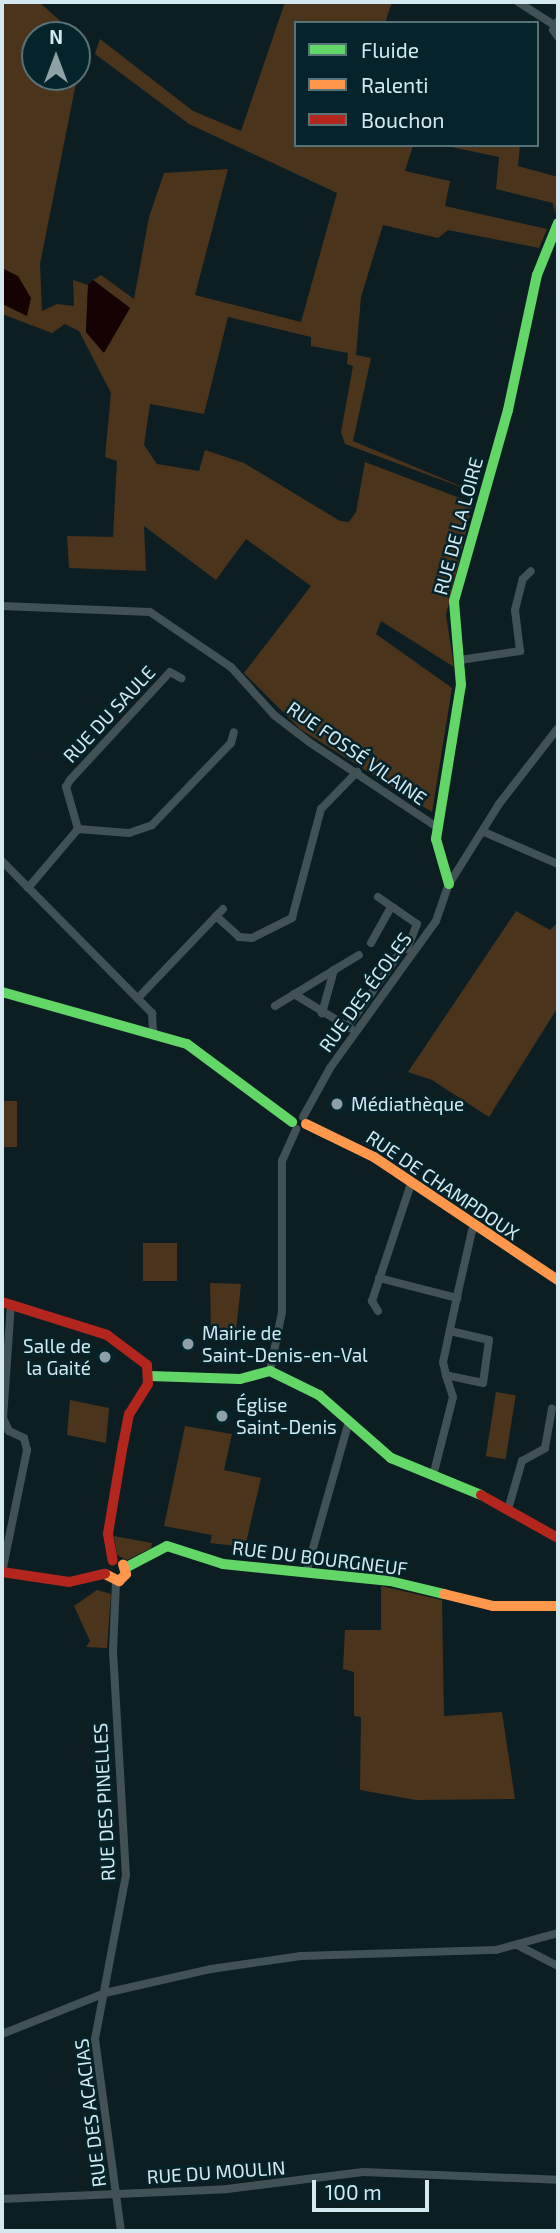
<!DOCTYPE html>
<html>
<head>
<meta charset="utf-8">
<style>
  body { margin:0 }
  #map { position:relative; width:560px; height:2233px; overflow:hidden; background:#0d1e22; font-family:"Exo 2",sans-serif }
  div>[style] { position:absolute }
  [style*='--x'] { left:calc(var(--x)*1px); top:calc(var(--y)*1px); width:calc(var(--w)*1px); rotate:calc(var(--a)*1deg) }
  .green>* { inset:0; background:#4b341c; transform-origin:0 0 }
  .water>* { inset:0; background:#150303 }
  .street>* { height:8px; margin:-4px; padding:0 4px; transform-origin:4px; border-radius:4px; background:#415155 }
  .fast>* { height:10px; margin:-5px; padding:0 5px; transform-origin:5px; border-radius:5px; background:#63d668 }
  .slow>* { height:10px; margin:-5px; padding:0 5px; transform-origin:5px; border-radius:5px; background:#ff974d }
  .jam>* { height:10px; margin:-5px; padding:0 5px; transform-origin:5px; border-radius:5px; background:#b3261e }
  .dots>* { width:19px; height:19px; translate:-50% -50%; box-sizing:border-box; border:4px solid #04232b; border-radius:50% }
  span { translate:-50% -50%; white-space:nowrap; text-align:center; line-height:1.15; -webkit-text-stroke:5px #04232b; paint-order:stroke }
  .street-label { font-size:19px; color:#d3e8ef }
  .poi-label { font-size:19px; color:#d3e8ef }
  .left { translate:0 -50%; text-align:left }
  .right { translate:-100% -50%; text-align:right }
  .frame { position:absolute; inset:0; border:4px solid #d3e8ef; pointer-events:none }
  .legend { position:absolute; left:294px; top:21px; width:245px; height:126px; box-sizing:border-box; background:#04232b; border:2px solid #577279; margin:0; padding:9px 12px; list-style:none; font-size:21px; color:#d3e8ef }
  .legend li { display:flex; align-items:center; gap:14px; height:35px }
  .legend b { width:35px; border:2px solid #577279 }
  .north { position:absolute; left:21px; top:21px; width:70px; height:70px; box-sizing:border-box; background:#04232b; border:2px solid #577279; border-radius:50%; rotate:0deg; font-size:19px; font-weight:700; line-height:28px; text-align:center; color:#d3e8ef }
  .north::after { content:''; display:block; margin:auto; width:24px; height:32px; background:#8ea1a7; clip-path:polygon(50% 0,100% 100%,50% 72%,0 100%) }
  .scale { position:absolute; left:312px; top:2180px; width:117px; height:32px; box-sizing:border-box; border:4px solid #d3e8ef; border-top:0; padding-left:9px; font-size:21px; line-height:24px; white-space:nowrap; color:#d3e8ef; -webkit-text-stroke:5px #04232b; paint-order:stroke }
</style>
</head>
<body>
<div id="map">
  <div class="green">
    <i style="clip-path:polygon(2px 2px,39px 2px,76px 35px,35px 35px,35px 77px,77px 77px,77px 36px,84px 43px,40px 264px,42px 311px,57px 304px,74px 306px,73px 280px,88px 285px,86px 332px,103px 352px,130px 308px,93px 280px,101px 275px,134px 299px,149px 217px,164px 173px,228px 169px,195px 295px,301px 322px,337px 193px,189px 124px,95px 54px,100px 39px,193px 111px,241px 131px,285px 2px,392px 2px,385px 23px,296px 23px,296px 145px,413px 145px,405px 171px,450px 181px,445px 206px,547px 229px,539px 248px,448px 230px,438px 238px,383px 225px,361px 297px,356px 355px,371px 358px,353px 441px,477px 493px,345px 444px,341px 432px,353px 366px,347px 364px,348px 353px,311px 346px,311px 337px,228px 317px,204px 414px,150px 404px,144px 445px,157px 464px,199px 471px,205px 450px,244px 463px,340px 521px,349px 522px,356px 512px,365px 462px,473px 503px,446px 615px,454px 667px,381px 621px,376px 634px,452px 688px,432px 812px,300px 729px,244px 673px,311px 586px,246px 539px,216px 580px,144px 526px,146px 571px,69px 568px,67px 536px,113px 537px,117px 461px,105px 457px,111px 393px,79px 331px,65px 324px,52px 333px,2px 314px)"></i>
    <i style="clip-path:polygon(442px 145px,520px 145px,518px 166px,558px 177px,555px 214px,553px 203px,496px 189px,499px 157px)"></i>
    <i style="clip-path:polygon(516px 911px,550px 930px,558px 922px,558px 1007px,489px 1117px,432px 1080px,408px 1072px)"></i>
    <i style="left:17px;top:1101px;width:46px;height:15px;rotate:90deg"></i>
    <i style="left:143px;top:1243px;width:34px;height:38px"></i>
    <i style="clip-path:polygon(210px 1283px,241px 1284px,236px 1331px,211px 1330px)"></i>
    <i style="left:496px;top:1392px;width:20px;height:65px;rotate:9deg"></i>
    <i style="clip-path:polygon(70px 1400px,109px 1408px,106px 1443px,67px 1435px)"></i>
    <i style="clip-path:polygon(185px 1426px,232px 1434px,224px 1470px,261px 1478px,245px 1547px,210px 1543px,212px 1535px,164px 1526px)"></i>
    <i style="clip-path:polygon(114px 1536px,152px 1543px,151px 1548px,127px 1560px,117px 1555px)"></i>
    <i style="clip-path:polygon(381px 1586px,442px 1600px,444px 1716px,502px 1712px,515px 1799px,416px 1800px,360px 1790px,361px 1717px,354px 1716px,354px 1672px,343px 1669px,345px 1630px,381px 1630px)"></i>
    <i style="clip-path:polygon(97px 1590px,111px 1594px,107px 1648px,86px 1647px,90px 1641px,74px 1606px)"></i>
  </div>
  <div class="water">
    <i style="clip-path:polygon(2px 268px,18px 276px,31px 298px,27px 316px,2px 304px)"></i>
    <i style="clip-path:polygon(93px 280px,130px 308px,104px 353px,86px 332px,88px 285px)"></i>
  </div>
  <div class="street">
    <i style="--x:518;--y:2;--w:43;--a:32.6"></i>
    <i style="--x:558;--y:21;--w:10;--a:119"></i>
    <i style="--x:553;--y:30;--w:9;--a:54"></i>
    <i style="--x:2;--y:606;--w:148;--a:2.3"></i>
    <i style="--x:150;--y:612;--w:98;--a:34.2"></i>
    <i style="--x:231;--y:667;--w:64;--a:48.1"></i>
    <i style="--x:274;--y:715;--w:44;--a:37.6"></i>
    <i style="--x:309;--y:742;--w:154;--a:33.6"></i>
    <i style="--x:460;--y:660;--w:61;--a:-8.5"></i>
    <i style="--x:520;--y:651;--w:41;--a:-97"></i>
    <i style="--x:515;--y:610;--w:32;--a:-76"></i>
    <i style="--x:523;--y:579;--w:11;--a:-45"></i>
    <i style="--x:78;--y:829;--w:51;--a:4.5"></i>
    <i style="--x:129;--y:833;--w:24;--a:-19"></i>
    <i style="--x:152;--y:825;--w:114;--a:-46.1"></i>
    <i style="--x:231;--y:743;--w:11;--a:-75"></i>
    <i style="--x:484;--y:832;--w:81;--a:23.4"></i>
    <i style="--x:2;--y:861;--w:214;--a:45.4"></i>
    <i style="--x:152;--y:1013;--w:19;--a:87"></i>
    <i style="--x:28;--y:888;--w:77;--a:-49.7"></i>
    <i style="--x:78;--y:829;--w:44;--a:-105.9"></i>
    <i style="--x:66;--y:787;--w:8;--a:-60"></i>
    <i style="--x:70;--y:780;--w:147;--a:-47.2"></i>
    <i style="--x:170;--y:672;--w:13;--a:29"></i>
    <i style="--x:378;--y:897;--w:47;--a:34.7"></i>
    <i style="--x:417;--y:924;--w:27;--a:112"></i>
    <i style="--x:216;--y:916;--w:31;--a:42"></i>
    <i style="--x:239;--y:937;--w:13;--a:4"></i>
    <i style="--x:252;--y:938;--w:45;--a:-26.6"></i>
    <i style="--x:292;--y:918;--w:113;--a:-75.1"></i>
    <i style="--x:321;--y:809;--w:52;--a:-45.8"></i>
    <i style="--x:371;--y:943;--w:41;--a:-60.9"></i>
    <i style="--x:334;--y:970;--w:29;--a:-31"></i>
    <i style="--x:294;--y:994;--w:66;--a:31.3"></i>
    <i style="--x:138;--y:998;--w:123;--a:-46.3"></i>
    <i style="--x:275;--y:1006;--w:69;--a:-31.4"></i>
    <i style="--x:334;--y:970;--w:45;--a:105.6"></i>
    <i style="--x:348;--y:1026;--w:97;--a:-54.7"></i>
    <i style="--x:303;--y:1117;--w:56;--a:-61.1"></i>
    <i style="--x:330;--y:1068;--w:181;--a:-54.2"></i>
    <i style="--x:436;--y:921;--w:39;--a:-71"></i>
    <i style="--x:449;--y:884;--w:94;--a:-58"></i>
    <i style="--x:499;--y:804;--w:96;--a:-52.2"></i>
    <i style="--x:379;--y:1278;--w:81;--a:14.4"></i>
    <i style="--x:378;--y:1311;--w:12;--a:-121"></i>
    <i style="--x:372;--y:1301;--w:123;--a:-71.6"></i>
    <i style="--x:450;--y:1331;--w:40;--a:13"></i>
    <i style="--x:489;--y:1340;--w:43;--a:97.9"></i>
    <i style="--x:483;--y:1383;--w:38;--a:-168"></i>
    <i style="--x:446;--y:1375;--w:13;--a:-103"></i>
    <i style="--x:443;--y:1362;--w:72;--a:-77.9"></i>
    <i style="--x:458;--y:1292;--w:63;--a:-77.1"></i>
    <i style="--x:472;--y:1231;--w:4;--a:-56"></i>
    <i style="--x:270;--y:1371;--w:60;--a:-78.5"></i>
    <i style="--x:282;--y:1312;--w:151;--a:-90"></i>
    <i style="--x:282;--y:1161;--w:35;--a:-66"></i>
    <i style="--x:433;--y:1476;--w:81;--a:-75.8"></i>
    <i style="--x:453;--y:1397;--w:23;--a:-108"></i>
    <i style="--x:509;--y:1506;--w:47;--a:-73.9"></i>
    <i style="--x:522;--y:1461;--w:26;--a:-29"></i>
    <i style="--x:545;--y:1448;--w:40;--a:-80"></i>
    <i style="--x:2;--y:1572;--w:125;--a:-78.4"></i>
    <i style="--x:27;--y:1450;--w:12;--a:-104"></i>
    <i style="--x:24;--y:1438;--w:17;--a:-155"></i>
    <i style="--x:9;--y:1431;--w:14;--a:-115"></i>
    <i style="--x:3;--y:1418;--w:114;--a:-86"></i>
    <i style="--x:306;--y:1573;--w:158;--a:-74.2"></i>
    <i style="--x:116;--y:1582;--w:69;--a:92.5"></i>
    <i style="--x:113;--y:1651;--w:224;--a:86.7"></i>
    <i style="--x:126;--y:1875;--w:167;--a:100.7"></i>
    <i style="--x:95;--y:2039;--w:194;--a:82.3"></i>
    <i style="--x:517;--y:1945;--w:46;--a:27.1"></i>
    <i style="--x:2;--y:2034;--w:111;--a:-21.7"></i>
    <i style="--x:105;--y:1993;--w:109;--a:-12.8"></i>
    <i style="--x:211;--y:1969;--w:91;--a:-8.2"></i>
    <i style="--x:301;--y:1956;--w:195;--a:-1.8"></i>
    <i style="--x:496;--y:1950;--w:64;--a:-15.3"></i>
    <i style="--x:2;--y:2199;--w:225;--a:-2.5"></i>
    <i style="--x:227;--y:2189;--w:137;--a:-7.1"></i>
    <i style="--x:363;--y:2172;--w:195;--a:2.3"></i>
  </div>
  <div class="fast">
    <i style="--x:449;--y:884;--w:47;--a:-106.1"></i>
    <i style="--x:436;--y:839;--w:156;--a:-80.8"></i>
    <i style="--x:461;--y:685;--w:84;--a:-94.8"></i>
    <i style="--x:454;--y:601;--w:198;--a:-74.2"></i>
    <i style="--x:508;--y:410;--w:138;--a:-77.9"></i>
    <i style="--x:537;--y:275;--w:56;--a:-68"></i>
    <i style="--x:2;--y:992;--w:192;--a:15.7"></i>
    <i style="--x:187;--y:1044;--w:131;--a:36.6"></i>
    <i style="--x:149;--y:1376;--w:91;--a:1.9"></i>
    <i style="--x:240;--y:1379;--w:31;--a:-15"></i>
    <i style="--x:270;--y:1371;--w:55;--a:26.1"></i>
    <i style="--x:319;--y:1395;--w:96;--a:41.2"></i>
    <i style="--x:391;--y:1458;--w:97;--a:22.3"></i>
    <i style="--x:125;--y:1568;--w:47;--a:-27.6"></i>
    <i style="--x:167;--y:1546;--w:59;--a:17.8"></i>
    <i style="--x:223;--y:1564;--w:168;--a:5.8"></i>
    <i style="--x:390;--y:1581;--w:56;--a:13.5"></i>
  </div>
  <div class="slow">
    <i style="--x:306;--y:1124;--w:76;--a:25.9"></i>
    <i style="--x:374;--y:1157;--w:221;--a:33.8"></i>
    <i style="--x:105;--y:1574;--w:16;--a:27"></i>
    <i style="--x:119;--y:1581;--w:10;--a:-45"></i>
    <i style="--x:126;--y:1574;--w:10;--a:-107"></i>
    <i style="--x:444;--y:1594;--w:50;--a:13.8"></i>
    <i style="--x:493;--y:1606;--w:65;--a:0"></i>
  </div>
  <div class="jam">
    <i style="--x:2;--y:1302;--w:110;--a:17.4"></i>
    <i style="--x:107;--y:1335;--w:50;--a:36.9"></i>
    <i style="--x:147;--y:1365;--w:19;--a:87"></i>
    <i style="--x:148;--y:1384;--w:36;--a:122"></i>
    <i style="--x:129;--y:1414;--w:31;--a:101"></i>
    <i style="--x:123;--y:1444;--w:91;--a:99.5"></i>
    <i style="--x:108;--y:1534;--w:27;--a:80"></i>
    <i style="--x:481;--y:1495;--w:88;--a:29.2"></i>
    <i style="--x:2;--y:1572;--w:68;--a:8.5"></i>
    <i style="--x:69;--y:1582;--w:37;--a:-13"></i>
  </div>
  <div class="dots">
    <i style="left:337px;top:1104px;background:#8ea1a7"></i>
    <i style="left:188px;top:1344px;background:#8ea1a7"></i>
    <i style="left:105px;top:1357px;background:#8ea1a7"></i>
    <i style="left:222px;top:1416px;background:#8ea1a7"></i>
  </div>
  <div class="street-label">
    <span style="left:458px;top:526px;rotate:-75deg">RUE DE LA LOIRE</span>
    <span style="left:109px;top:714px;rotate:-47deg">RUE DU SAULE</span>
    <span style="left:357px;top:753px;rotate:35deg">RUE FOSSÉ VILAINE</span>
    <span style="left:365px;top:992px;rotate:-54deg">RUE DES ÉCOLES</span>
    <span style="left:443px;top:1185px;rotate:34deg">RUE DE CHAMPDOUX</span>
    <span style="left:320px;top:1558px;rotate:7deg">RUE DU BOURGNEUF</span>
    <span style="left:104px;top:1802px;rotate:-93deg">RUE DES PINELLES</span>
    <span style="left:90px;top:2113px;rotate:-97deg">RUE DES ACACIAS</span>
    <span style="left:216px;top:2172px;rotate:-4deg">RUE DU MOULIN</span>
  </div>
  <div class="poi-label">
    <span class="left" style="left:351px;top:1104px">Médiathèque</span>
    <span class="left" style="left:202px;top:1344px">Mairie de<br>Saint-Denis-en-Val</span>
    <span class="right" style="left:91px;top:1357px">Salle de<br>la Gaité</span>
    <span class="left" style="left:236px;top:1416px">Église<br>Saint-Denis</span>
  </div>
  <div class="frame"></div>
  <ul class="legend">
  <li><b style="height:9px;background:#63d668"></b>Fluide</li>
  <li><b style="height:9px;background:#ff974d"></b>Ralenti</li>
  <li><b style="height:9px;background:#b3261e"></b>Bouchon</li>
  </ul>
  <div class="north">N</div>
  <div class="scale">100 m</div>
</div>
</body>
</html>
